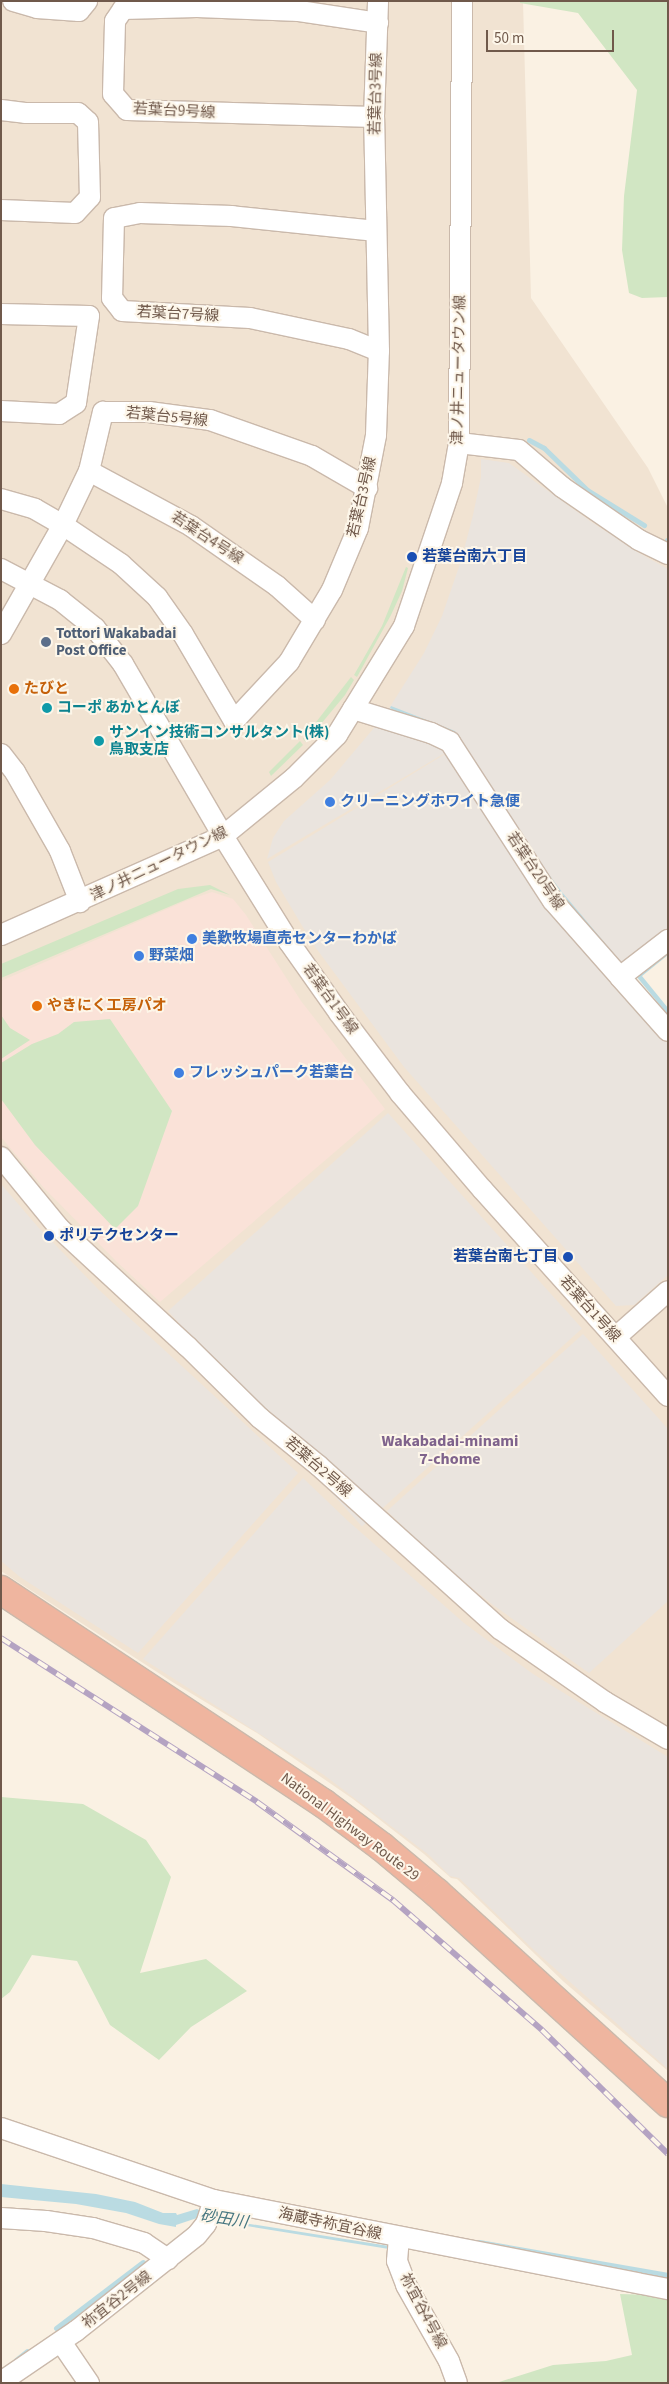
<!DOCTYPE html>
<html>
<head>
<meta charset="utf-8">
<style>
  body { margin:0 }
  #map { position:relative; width:669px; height:2384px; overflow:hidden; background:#faf1e3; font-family:"Source Sans 3","Noto Sans JP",sans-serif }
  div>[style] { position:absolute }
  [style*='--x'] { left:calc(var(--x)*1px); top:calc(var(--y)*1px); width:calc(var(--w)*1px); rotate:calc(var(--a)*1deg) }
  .residential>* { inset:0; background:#f1e3d2 }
  .commercial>* { inset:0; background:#fae2d8 }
  .industrial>* { inset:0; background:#eae4de; transform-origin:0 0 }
  .green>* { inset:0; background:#d1e6c3 }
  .water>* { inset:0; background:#badbe2 }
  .stream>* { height:5px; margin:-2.5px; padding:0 2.5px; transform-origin:2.5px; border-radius:2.5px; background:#badbe2 }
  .roads { filter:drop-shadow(1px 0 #cab9ab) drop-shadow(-1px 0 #cab9ab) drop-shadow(0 1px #cab9ab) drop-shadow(0 -1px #cab9ab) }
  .minor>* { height:20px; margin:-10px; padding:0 10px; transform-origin:10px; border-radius:10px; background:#fff }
  .highway>* { height:28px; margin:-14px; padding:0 14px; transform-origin:14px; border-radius:14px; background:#efb59f }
  .rail>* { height:5.5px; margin-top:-2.75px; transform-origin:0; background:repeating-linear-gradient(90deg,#fdf6e9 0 11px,#b4a3c2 0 22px); box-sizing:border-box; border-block:1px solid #b4a3c2 }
  .dots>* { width:14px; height:14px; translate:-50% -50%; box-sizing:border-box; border:2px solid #fdf6e9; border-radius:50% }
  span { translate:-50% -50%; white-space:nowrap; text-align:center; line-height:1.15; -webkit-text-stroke:4px #fdf6e9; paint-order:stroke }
  .street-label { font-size:15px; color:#70594b }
  .transit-label { font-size:15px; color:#164399; font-weight:700 }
  .left { translate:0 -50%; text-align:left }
  .right { translate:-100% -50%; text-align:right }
  .service-label { font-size:15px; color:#4e5e75; font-weight:700 }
  .food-label { font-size:15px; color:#c56008; font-weight:700 }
  .culture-label { font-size:15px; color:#0d838f; font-weight:700 }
  .shop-label { font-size:15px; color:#366cbe; font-weight:700 }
  .neighbourhood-label { font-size:16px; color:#7f638c; font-weight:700 }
  .water-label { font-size:16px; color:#477781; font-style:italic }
  .frame { position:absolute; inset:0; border:2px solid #70594b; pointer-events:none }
  .scale { position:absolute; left:486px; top:30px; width:128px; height:22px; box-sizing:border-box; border:2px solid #70594b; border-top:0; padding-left:6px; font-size:15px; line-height:18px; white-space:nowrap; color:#70594b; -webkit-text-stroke:4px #fdf6e9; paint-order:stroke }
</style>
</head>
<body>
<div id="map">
  <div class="residential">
    <i style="clip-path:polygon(1px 1px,523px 1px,531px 298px,648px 468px,668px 508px,668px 946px,633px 973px,631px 983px,668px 1024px,668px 2071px,564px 1982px,457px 1879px,451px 1878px,424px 1854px,353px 1799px,257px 1733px,174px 1683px,1px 1571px)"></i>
  </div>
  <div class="commercial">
    <i style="clip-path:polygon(212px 892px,233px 899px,246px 915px,301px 1001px,385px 1109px,160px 1302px,117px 1262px,44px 1188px,1px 1137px,1px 981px,188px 900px)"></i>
  </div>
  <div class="industrial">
    <i style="clip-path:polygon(481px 459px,509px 463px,590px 521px,637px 552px,668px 569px,668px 933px,629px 961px,615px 963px,566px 905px,458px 743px,386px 713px,424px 653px,442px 616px,461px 561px,473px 515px,481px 477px)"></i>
    <i style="clip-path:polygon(379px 722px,450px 750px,267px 859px,273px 838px,284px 821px,330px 780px)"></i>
    <i style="clip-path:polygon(450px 751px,617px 983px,668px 1044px,668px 1275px,634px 1305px,616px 1306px,404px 1067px,313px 944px,276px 882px,268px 862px)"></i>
    <i style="left:388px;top:1113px;width:290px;height:296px;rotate:48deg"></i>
    <i style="clip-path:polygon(1px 1184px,38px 1227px,98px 1289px,298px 1473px,138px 1653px,20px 1577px,1px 1561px)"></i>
    <i style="clip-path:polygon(583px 1334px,668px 1429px,668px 1601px,589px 1673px,493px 1605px,442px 1564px,387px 1511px)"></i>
    <i style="clip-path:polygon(303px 1478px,348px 1521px,464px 1623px,533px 1674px,668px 1757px,668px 2069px,534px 1950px,459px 1878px,450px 1876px,429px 1855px,324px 1775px,143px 1659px)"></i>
  </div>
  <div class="green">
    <i style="clip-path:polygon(520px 1px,668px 1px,668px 297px,642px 298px,629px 293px,622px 250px,624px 196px,637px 90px,578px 13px,520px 3px)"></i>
    <i style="clip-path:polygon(406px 567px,408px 568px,402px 591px,391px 615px,357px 677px,354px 675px,382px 626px)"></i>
    <i style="clip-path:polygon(351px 677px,354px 680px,345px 695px,306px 742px,303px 739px)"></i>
    <i style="clip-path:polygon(300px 741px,303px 745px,271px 776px,269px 772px)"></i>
    <i style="clip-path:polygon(210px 885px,230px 895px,211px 889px,1px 978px,1px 964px,178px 889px)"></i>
    <i style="clip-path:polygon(1px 1015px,10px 1028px,30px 1040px,1px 1059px)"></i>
    <i style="clip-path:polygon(110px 1019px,172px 1111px,138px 1206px,115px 1229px,35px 1145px,1px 1099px,1px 1063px,32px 1044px,58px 1034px,74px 1022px)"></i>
    <i style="clip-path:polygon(1px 1797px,83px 1804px,146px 1840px,171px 1877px,140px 1973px,206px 1959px,247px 1991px,191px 2027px,159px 2060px,110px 2025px,77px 1961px,32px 1955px,10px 1992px,1px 1999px)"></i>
    <i style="clip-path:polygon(620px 2294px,652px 2295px,668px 2299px,668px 2383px,496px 2383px,553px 2365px,606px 2361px,632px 2355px)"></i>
  </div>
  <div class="water">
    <i style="clip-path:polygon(391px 706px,455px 731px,519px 834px,562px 892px,615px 955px,613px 957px,579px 918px,525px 846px,453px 733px,439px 725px,403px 715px,390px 708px)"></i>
    <i style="clip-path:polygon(668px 948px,668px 955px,642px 976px,668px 1008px,668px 1015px,636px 976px)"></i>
    <i style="clip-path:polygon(1px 2184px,96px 2194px,135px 2202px,163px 2213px,176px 2213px,177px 2215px,197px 2209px,219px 2219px,389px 2246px,389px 2249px,197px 2218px,176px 2225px,176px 2227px,159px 2224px,126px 2213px,76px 2204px,1px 2197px)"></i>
  </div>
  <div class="stream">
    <i style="--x:529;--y:440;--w:17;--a:28"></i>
    <i style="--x:544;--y:448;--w:60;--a:44.3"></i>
    <i style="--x:587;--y:490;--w:67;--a:31.6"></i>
    <i style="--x:667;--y:540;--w:1;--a:0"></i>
    <i style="--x:479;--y:2242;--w:192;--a:9.9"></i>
    <i style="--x:56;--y:2328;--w:109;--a:-37.2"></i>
    <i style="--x:16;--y:2360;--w:14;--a:-39"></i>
  </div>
  <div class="roads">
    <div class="minor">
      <i style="--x:13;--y:1;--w:25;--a:16"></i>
      <i style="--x:37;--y:8;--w:42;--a:4.1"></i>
      <i style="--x:79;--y:11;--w:13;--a:-51"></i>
      <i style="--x:1;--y:110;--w:24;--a:7"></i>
      <i style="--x:25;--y:113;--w:53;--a:0"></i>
      <i style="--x:78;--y:113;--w:13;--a:42"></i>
      <i style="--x:88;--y:122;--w:75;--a:88.5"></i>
      <i style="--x:90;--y:197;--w:22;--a:133"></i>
      <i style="--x:75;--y:213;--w:74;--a:-177.7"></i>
      <i style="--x:374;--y:117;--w:247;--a:-178.4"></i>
      <i style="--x:127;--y:110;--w:21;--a:-131"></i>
      <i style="--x:113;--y:94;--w:73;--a:-88.4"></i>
      <i style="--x:115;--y:21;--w:14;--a:-56"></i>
      <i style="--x:123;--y:9;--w:74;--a:-1.5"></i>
      <i style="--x:197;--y:7;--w:102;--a:2.2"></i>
      <i style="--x:299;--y:11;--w:80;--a:8.6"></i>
      <i style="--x:376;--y:231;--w:145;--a:-174.1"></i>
      <i style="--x:232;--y:216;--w:92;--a:-178.1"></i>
      <i style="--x:140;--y:213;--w:26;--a:169"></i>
      <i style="--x:114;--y:218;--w:80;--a:91.4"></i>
      <i style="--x:112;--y:298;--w:16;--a:52"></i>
      <i style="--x:122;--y:311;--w:128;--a:3.1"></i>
      <i style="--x:250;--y:318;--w:101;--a:12"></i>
      <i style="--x:349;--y:339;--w:32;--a:22"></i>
      <i style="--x:1;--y:314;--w:88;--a:1.3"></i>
      <i style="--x:89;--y:316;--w:88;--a:98.5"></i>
      <i style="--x:76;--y:403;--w:20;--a:147"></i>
      <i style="--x:59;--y:414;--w:58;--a:-177"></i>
      <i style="--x:459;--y:443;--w:60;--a:6.7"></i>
      <i style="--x:519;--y:450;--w:57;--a:40.7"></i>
      <i style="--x:562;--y:487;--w:93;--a:34.5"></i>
      <i style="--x:639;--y:540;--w:32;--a:26"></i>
      <i style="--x:89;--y:471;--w:116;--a:28.3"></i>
      <i style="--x:191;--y:526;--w:105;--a:34.9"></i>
      <i style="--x:277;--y:586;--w:51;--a:41.8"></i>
      <i style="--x:1;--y:499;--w:35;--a:16"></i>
      <i style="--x:35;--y:509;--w:32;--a:30"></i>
      <i style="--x:63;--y:525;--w:70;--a:33.9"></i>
      <i style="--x:121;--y:564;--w:49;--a:42.5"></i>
      <i style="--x:157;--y:597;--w:45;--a:54.9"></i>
      <i style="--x:183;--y:634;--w:101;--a:59.6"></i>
      <i style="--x:234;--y:721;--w:81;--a:-47"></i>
      <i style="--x:289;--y:662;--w:84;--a:-59.2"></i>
      <i style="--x:332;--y:590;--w:67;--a:-67.2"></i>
      <i style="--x:358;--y:528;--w:95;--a:-79"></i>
      <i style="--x:376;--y:435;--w:84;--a:-88"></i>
      <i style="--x:379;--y:351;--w:234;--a:-91.2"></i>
      <i style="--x:374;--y:117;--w:116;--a:-88"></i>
      <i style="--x:1;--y:569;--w:67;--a:27.7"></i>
      <i style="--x:60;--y:600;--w:45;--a:38.7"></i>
      <i style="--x:95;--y:628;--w:46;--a:52.1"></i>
      <i style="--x:123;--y:664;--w:199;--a:59.8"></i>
      <i style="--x:223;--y:836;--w:125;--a:58.1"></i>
      <i style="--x:289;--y:942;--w:87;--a:54.8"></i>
      <i style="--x:339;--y:1013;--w:101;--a:52.7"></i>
      <i style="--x:400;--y:1093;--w:126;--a:49.5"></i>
      <i style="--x:482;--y:1189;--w:278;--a:48.1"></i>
      <i style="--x:1;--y:634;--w:125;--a:-60.4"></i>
      <i style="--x:63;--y:525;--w:60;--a:-64.3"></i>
      <i style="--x:89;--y:471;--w:61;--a:-76.7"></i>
      <i style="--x:103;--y:412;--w:46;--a:0"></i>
      <i style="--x:149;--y:412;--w:62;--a:7.5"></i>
      <i style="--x:210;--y:420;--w:108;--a:19.4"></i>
      <i style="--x:312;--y:456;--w:64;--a:30.2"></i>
      <i style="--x:353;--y:709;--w:82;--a:17.1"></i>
      <i style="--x:431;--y:733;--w:21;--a:25"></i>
      <i style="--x:450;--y:742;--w:189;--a:57.1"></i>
      <i style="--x:553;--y:901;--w:101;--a:48.6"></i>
      <i style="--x:620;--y:977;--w:61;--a:-37.6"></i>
      <i style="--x:1;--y:754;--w:23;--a:52"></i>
      <i style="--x:15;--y:772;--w:91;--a:60.3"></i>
      <i style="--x:60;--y:851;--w:55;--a:68.6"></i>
      <i style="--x:1;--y:935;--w:243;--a:-24"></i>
      <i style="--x:223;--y:836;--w:92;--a:-39.2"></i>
      <i style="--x:294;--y:778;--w:61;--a:-45"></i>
      <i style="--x:337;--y:735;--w:128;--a:-58.4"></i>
      <i style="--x:404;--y:626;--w:151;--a:-71.4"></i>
      <i style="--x:452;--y:483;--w:41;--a:-80.1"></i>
      <i style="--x:459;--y:443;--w:442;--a:-89.6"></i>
      <i style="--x:620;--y:977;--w:72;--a:48.4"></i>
      <i style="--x:1;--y:1157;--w:93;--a:50.7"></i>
      <i style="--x:60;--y:1229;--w:173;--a:42.7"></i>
      <i style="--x:187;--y:1346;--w:103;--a:44.6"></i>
      <i style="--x:260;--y:1418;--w:76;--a:39.1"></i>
      <i style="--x:319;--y:1466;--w:244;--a:42"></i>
      <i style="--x:500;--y:1629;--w:128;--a:34.8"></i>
      <i style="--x:605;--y:1702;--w:73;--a:30.4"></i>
      <i style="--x:616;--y:1337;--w:69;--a:-41.5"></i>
      <i style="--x:1;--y:2128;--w:225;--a:18.7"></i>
      <i style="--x:214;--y:2200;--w:463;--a:11.1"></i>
      <i style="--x:1;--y:2218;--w:45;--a:3.8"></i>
      <i style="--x:46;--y:2221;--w:48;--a:8.5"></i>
      <i style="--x:93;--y:2228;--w:53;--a:16.4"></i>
      <i style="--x:144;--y:2243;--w:29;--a:34"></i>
      <i style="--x:399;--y:2238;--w:23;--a:95"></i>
      <i style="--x:397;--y:2261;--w:26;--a:69"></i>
      <i style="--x:406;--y:2285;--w:87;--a:60.5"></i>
      <i style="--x:449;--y:2361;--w:23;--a:70"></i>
      <i style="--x:61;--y:2342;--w:50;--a:55.7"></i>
      <i style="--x:1;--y:2382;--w:91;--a:-34.2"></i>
      <i style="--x:76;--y:2331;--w:154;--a:-38.4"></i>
      <i style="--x:197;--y:2235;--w:14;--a:-51"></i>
      <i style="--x:206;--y:2224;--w:25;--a:-72"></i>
    </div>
    <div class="highway">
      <i style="--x:1;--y:1590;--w:386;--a:33.5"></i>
      <i style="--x:323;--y:1803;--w:74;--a:36.7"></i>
      <i style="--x:382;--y:1847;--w:72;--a:39.9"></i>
      <i style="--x:437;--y:1893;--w:312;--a:42.3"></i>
    </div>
  </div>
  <div class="rail">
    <i style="--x:1;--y:1638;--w:304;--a:32.6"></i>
    <i style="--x:257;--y:1802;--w:168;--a:35.8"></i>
    <i style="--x:393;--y:1900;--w:198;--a:41.1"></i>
    <i style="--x:542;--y:2030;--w:177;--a:44.5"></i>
  </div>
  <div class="dots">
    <i style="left:412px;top:557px;background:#1a4fb4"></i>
    <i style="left:46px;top:642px;background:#5c6f8a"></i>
    <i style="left:14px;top:689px;background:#e8710a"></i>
    <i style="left:47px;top:708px;background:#0f9aa8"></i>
    <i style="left:99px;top:741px;background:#0f9aa8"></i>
    <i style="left:330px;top:802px;background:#3f7fe0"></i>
    <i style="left:192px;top:939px;background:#3f7fe0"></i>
    <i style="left:139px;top:956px;background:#3f7fe0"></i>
    <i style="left:37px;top:1006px;background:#e8710a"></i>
    <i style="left:179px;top:1073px;background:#3f7fe0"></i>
    <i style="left:49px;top:1236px;background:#1a4fb4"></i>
    <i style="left:568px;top:1257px;background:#1a4fb4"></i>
  </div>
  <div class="street-label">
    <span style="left:376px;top:94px;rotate:-89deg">若葉台3号線</span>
    <span style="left:174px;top:111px;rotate:3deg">若葉台9号線</span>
    <span style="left:178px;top:314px;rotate:3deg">若葉台7号線</span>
    <span style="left:459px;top:370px;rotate:-89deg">津ノ井ニュータウン線</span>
    <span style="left:167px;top:417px;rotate:6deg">若葉台5号線</span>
    <span style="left:362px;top:497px;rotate:-77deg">若葉台3号線</span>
    <span style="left:207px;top:538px;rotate:33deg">若葉台4号線</span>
    <span style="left:159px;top:864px;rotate:-26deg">津ノ井ニュータウン線</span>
    <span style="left:535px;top:871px;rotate:56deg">若葉台20号線</span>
    <span style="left:330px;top:999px;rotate:54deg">若葉台1号線</span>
    <span style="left:590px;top:1309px;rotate:48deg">若葉台1号線</span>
    <span style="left:318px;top:1467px;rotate:41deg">若葉台2号線</span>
    <span style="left:350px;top:1827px;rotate:37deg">National Highway Route 29</span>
    <span style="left:330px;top:2224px;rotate:12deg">海蔵寺祢宜谷線</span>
    <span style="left:117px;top:2300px;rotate:-38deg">祢宜谷2号線</span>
    <span style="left:423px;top:2311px;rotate:62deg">祢宜谷4号線</span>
  </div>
  <div class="transit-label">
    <span class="left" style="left:422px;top:557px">若葉台南六丁目</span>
    <span class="left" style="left:59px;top:1236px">ポリテクセンター</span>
    <span class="right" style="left:558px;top:1257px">若葉台南七丁目</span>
  </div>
  <div class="service-label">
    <span class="left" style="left:56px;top:642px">Tottori Wakabadai<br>Post Office</span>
  </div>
  <div class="food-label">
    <span class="left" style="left:24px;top:689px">たびと</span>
    <span class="left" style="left:47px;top:1006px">やきにく工房パオ</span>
  </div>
  <div class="culture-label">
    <span class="left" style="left:57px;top:708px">コーポ あかとんぼ</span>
    <span class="left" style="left:109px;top:741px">サンイン技術コンサルタント(株)<br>鳥取支店</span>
  </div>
  <div class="shop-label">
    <span class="left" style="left:340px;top:802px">クリーニングホワイト急便</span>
    <span class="left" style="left:202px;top:939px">美歎牧場直売センターわかば</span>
    <span class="left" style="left:149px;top:956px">野菜畑</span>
    <span class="left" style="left:189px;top:1073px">フレッシュパーク若葉台</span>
  </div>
  <div class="neighbourhood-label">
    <span style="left:450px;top:1450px">Wakabadai-minami<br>7-chome</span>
  </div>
  <div class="water-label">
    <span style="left:224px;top:2219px;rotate:9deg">砂田川</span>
  </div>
  <div class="frame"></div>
  <div class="scale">50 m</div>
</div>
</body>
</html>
